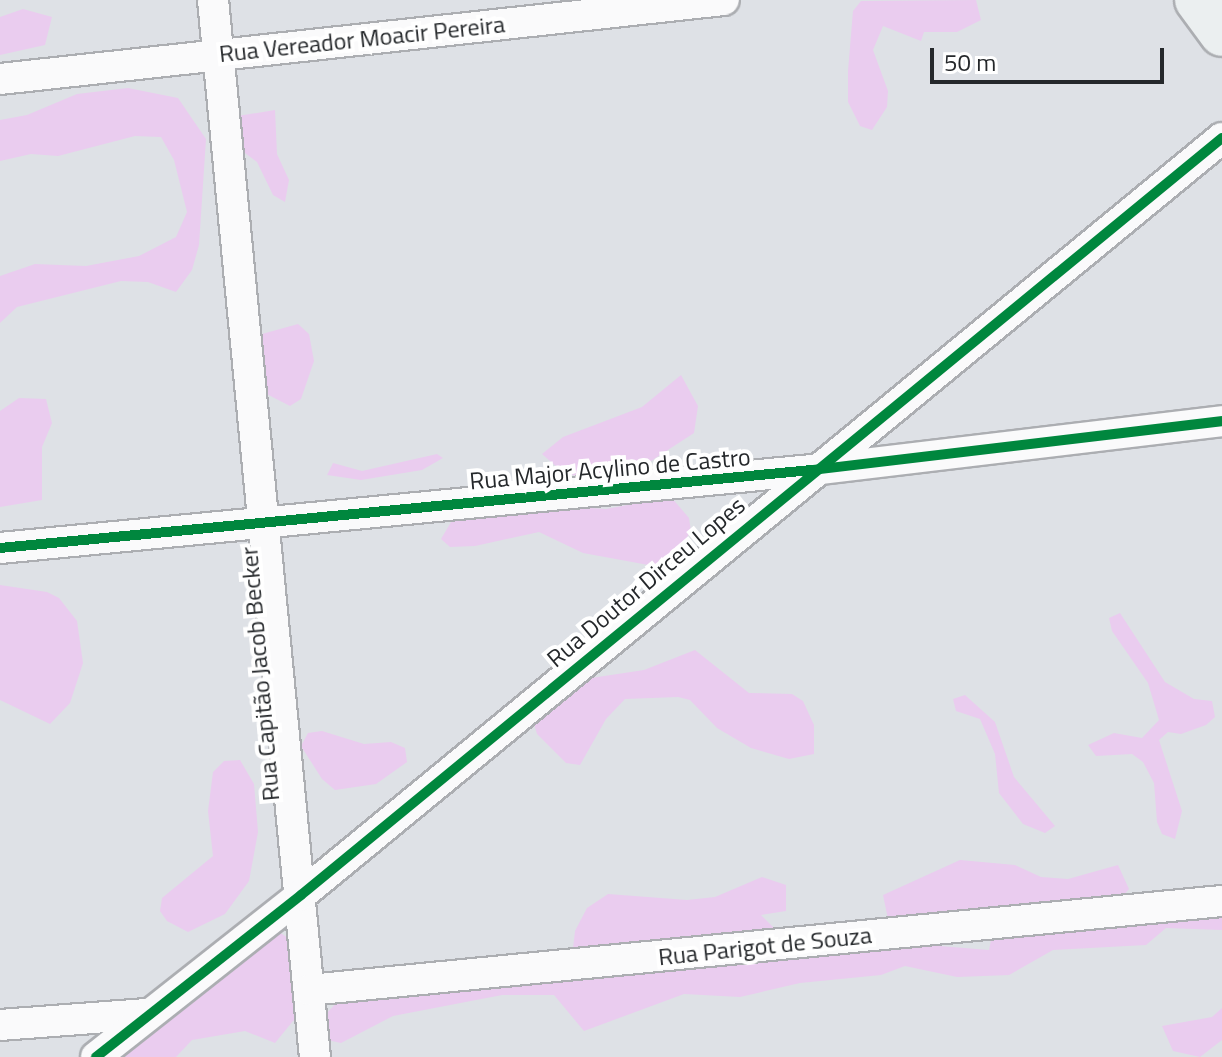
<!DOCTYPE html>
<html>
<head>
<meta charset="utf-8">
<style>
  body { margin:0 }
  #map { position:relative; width:1222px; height:1057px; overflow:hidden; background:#dee1e6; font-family:"Titillium Web",sans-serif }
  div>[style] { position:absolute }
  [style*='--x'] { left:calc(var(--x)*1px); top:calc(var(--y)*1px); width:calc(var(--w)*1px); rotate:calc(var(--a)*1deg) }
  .green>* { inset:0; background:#eaccef }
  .roads { filter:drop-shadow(2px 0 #acaeb2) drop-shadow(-2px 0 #acaeb2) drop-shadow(0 2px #acaeb2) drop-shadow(0 -2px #acaeb2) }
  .street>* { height:30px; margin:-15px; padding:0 15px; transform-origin:15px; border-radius:15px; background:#fafafb }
  .secondary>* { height:44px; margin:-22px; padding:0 22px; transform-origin:22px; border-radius:22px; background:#ebeff0 }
  .cycleway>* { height:10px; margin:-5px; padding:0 5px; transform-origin:5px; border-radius:5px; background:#00873e }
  span { translate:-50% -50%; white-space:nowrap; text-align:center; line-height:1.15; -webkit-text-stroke:8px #fff; paint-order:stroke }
  .street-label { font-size:24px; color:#25282b }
  .scale { position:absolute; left:930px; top:48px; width:234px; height:36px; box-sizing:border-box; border:4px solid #25282b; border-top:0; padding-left:10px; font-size:24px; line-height:28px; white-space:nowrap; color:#25282b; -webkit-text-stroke:6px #fff; paint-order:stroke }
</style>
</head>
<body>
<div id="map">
  <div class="green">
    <i style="clip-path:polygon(976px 0,981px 20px,957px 32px,924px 32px,921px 41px,883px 26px,873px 50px,888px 91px,887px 107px,872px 130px,860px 126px,848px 102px,848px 71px,853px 11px,861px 1px)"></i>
    <i style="clip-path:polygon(23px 9px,52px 17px,45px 45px,0 55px,0 17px)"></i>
    <i style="clip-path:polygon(128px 88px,178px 98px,206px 139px,199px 245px,192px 270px,176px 292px,148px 282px,121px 281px,17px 307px,0 323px,0 276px,35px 264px,86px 266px,139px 256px,176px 237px,187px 212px,174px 160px,161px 137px,135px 136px,58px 156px,31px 154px,0 161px,0 120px,27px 115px,77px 94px)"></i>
    <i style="clip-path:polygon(275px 110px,277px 154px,289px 180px,285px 202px,273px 195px,257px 162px,241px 150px,232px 117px)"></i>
    <i style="clip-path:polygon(298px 324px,309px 334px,314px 361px,301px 399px,290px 406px,253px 387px,255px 336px)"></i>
    <i style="clip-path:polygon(681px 375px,698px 406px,694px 433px,651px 461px,599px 479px,565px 474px,542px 454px,563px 437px,642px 407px)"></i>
    <i style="clip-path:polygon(19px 398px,46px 399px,52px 423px,42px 447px,42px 500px,0 507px,0 411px)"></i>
    <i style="clip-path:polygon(437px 454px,443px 458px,422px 470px,361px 480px,327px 475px,333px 463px,362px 471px)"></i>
    <i style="clip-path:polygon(671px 497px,689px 518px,691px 531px,677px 553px,654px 566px,583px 553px,539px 532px,475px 546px,450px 547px,441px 539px,454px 517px,571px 507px,606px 509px)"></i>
    <i style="clip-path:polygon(0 585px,47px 592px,59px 598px,77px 621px,83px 663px,70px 703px,50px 724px,0 700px)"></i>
    <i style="clip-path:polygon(1120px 613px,1165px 682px,1194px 699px,1212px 701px,1215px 717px,1206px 725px,1181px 734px,1168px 732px,1159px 740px,1182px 811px,1175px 839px,1162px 834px,1157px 822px,1154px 783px,1143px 762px,1132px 754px,1096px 756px,1088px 745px,1114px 733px,1142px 738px,1159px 720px,1148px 683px,1112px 631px,1109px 618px)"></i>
    <i style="clip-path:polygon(695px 650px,749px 693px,792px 694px,803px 701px,814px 725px,814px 754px,789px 759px,751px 748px,717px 728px,690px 700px,678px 697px,625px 699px,606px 719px,580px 765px,566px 763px,537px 734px,533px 721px,578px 680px,644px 670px)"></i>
    <i style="clip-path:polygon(965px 695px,995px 722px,1014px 777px,1055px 826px,1045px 833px,1023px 824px,999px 793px,995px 754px,980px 719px,956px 711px,953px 699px)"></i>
    <i style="clip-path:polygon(322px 731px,364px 744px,391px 742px,405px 748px,407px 762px,376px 784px,335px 790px,322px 779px,301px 746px,308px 733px)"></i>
    <i style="clip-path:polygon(240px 760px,254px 784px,258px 832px,249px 881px,225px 914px,188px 932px,167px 921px,160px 911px,162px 898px,213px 856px,208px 811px,213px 772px,224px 761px)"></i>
    <i style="clip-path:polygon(960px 860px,1015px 865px,1041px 877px,1068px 879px,1118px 865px,1129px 889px,1115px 905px,1222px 893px,1222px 930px,1166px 928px,1146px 945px,1053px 950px,1009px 975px,957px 977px,905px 966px,881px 975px,800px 983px,740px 997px,684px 994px,584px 1031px,554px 995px,502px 995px,393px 1016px,341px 1043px,323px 1039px,326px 1014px,343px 996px,572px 957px,575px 931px,587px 908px,608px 894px,687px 900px,715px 897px,762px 877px,786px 885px,786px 911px,761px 915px,779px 933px,989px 950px,994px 925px,888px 919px,883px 895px)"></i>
    <i style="clip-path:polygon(267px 924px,288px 938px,303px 961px,309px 1016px,293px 1021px,275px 1043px,245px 1031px,192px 1040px,176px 1057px,115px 1057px)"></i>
    <i style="clip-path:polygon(1222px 1008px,1222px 1040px,1200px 1057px,1173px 1051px,1162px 1026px,1212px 1017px)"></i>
  </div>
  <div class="roads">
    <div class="street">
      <i style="--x:213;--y:0;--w:1062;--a:84.49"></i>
      <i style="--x:0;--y:79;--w:728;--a:-6.23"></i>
      <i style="--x:0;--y:548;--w:816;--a:-5.49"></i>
      <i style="--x:812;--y:470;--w:413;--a:-6.8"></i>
      <i style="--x:309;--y:990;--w:917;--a:-5.57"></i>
      <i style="--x:0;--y:1025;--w:148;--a:-4.3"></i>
      <i style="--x:96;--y:1057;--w:261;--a:-38.3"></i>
      <i style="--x:301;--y:895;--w:1192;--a:-39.42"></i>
    </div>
    <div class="secondary">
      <i style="--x:1197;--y:0;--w:42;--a:53.7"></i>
    </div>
  </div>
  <div class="cycleway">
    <i style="--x:0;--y:548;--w:816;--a:-5.49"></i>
    <i style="--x:812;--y:470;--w:413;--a:-6.8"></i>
    <i style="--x:96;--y:1057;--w:261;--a:-38.3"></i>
    <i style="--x:301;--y:895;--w:1192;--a:-39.42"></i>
  </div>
  <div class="street-label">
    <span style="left:362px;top:39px;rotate:-6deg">Rua Vereador Moacir Pereira</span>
    <span style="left:610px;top:469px;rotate:-5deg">Rua Major Acylino de Castro</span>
    <span style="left:646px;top:582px;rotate:-40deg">Rua Doutor Dirceu Lopes</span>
    <span style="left:260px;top:674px;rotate:-95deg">Rua Capitão Jacob Becker</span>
    <span style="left:765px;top:946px;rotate:-6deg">Rua Parigot de Souza</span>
  </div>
  <div class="scale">50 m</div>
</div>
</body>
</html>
